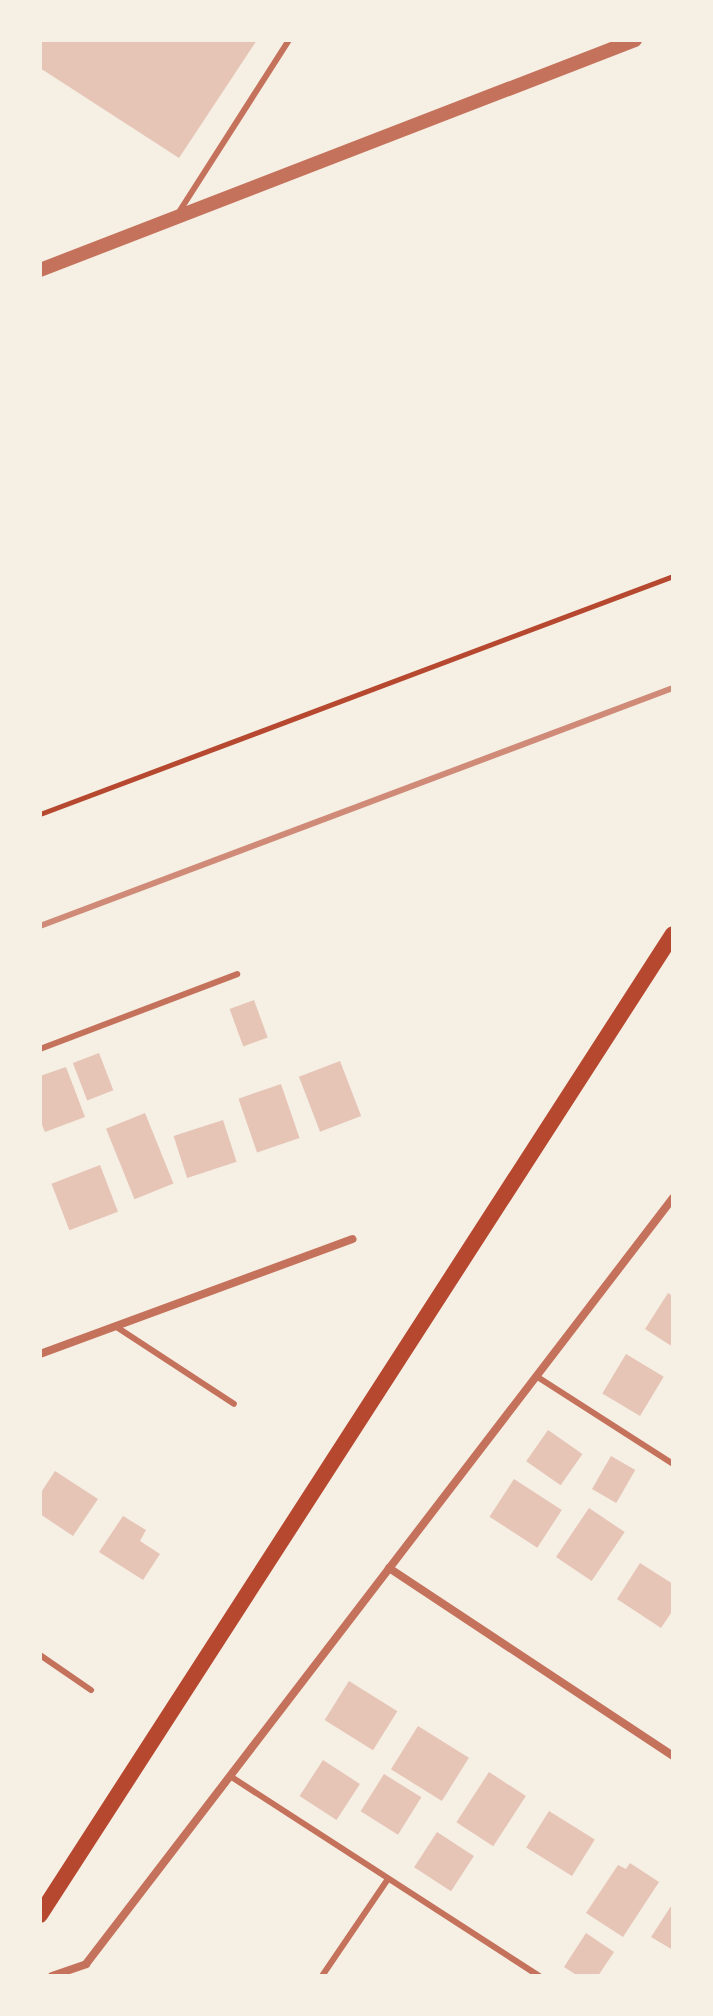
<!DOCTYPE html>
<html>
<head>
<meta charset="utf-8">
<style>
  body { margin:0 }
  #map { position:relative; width:713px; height:2016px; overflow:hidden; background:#f6efe4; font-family:"IBM Plex Sans",sans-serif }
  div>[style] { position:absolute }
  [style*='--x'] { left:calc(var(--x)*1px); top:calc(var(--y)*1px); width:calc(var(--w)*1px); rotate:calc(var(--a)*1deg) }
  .building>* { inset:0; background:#e6c5b7; transform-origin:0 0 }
  .path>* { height:5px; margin:-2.5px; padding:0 2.5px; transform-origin:2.5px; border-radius:2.5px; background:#b5482f }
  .service>* { height:6px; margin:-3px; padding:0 3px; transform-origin:3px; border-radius:3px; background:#c5725c }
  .minor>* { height:8px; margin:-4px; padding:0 4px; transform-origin:4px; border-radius:4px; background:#c5725c }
  .tertiary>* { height:14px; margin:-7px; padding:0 7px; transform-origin:7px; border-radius:7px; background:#c5725c }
  .secondary>* { height:16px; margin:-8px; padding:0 8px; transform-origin:8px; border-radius:8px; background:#b5482f }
  .rail>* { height:6px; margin:-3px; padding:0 3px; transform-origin:3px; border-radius:3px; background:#cf8b77 }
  span { translate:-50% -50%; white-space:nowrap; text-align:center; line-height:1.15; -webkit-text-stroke:6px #f6efe4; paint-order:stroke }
  .frame { position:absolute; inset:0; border:42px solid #f6efe4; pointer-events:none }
</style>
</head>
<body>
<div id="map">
  <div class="building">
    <i style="clip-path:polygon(40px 40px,257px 40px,179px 158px,40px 68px)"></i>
    <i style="left:254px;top:1000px;width:40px;height:26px;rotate:70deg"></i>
    <i style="left:99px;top:1053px;width:40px;height:28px;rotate:69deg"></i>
    <i style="left:340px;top:1061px;width:59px;height:44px;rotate:69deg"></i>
    <i style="clip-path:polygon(66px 1067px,85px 1117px,45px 1132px,40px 1120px,40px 1076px)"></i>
    <i style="left:281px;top:1084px;width:57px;height:45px;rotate:71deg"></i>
    <i style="left:145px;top:1113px;width:76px;height:42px;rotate:68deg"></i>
    <i style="left:223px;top:1120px;width:44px;height:52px;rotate:72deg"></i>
    <i style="left:100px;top:1165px;width:50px;height:52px;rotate:69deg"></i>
    <i style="clip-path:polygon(668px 1293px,673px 1296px,673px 1347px,645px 1329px)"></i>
    <i style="left:626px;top:1354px;width:44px;height:46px;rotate:31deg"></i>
    <i style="left:548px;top:1430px;width:42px;height:38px;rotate:35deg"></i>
    <i style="left:611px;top:1456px;width:28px;height:38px;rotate:30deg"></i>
    <i style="clip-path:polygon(55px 1471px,98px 1499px,73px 1536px,40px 1514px,40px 1494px)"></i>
    <i style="left:514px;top:1479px;width:57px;height:45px;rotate:33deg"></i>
    <i style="left:589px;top:1508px;width:43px;height:59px;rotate:34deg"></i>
    <i style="clip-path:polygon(123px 1516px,146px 1530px,140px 1541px,160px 1554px,143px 1580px,99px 1552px)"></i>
    <i style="clip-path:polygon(640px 1563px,673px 1584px,673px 1610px,661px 1628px,617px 1599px)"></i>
    <i style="left:349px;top:1681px;width:57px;height:46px;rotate:32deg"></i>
    <i style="left:418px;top:1726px;width:60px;height:51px;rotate:32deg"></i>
    <i style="left:323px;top:1760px;width:44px;height:43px;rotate:33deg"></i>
    <i style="left:489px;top:1772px;width:44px;height:60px;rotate:33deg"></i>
    <i style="left:384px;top:1774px;width:44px;height:44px;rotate:32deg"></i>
    <i style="left:549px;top:1811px;width:54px;height:43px;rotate:32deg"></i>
    <i style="left:437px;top:1832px;width:44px;height:42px;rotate:33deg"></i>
    <i style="clip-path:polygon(630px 1863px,659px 1882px,623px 1937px,586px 1913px,618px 1865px,626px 1869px)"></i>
    <i style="clip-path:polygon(673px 1903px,673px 1950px,651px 1937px)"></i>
    <i style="clip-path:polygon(586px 1933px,614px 1952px,598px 1976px,578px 1976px,564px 1967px)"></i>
  </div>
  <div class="path">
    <i style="--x:40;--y:814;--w:676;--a:-20.61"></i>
  </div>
  <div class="service">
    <i style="--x:179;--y:212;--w:204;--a:-57.4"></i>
    <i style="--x:40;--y:1049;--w:211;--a:-20.8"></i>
    <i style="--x:115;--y:1326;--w:142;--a:33.2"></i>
    <i style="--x:536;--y:1376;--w:163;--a:32.7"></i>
    <i style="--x:40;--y:1655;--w:62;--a:34.5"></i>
    <i style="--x:230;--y:1776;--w:368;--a:32.9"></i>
    <i style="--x:322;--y:1976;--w:117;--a:-55.8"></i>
  </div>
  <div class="minor">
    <i style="--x:40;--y:1354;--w:333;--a:-20.2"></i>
    <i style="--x:389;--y:1568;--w:341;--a:33.5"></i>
    <i style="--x:52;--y:1976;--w:36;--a:-19"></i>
    <i style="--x:86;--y:1964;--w:965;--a:-52.54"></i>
  </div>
  <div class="tertiary">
    <i style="--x:40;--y:270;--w:638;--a:-21.13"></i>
  </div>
  <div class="secondary">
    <i style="--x:40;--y:1915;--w:1167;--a:-57.17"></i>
  </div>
  <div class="rail">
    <i style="--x:40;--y:926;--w:676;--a:-20.61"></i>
  </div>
  <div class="frame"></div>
</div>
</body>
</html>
